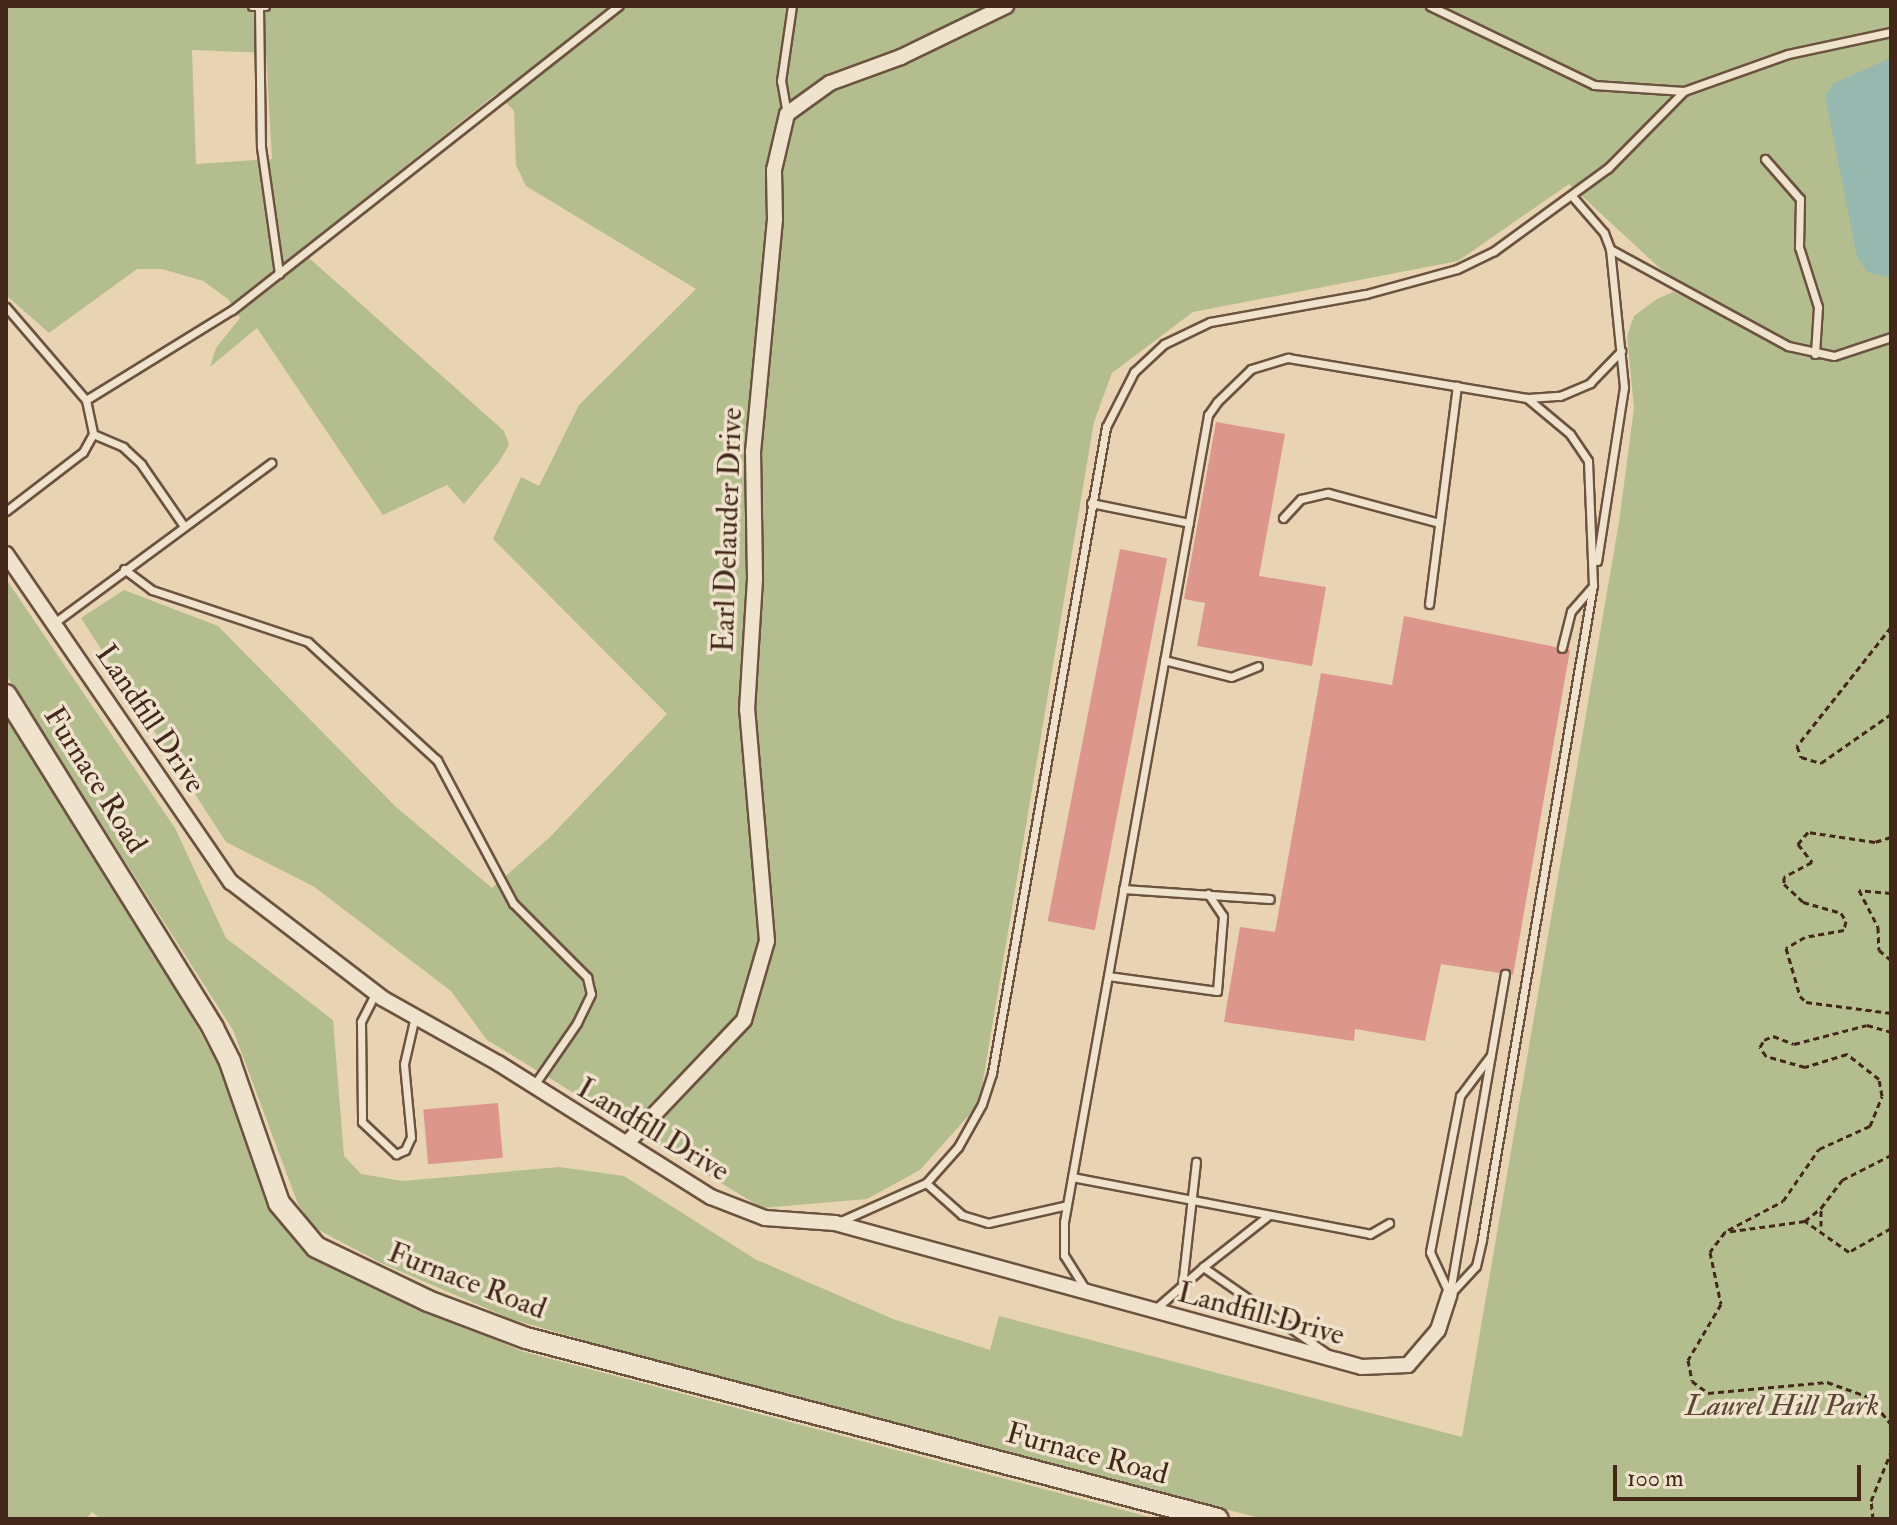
<!DOCTYPE html>
<html>
<head>
<meta charset="utf-8">
<style>
  body { margin:0 }
  #map { position:relative; width:1897px; height:1525px; overflow:hidden; background:#e8d4b3; font-family:"IM FELL Double Pica",serif }
  div>[style] { position:absolute }
  [style*='--x'] { left:calc(var(--x)*1px); top:calc(var(--y)*1px); width:calc(var(--w)*1px); rotate:calc(var(--a)*1deg) }
  .green>* { inset:0; background:#b4bd8e }
  .water>* { inset:0; background:#97b8af }
  .building>* { inset:0; background:#dc968b; transform-origin:0 0 }
  .path>* { height:3px; margin-top:-1.5px; transform-origin:0; background:repeating-linear-gradient(90deg,#43281a 0 6px,transparent 0 10px) }
  .roads { filter:drop-shadow(2px 0 #6c5340) drop-shadow(-2px 0 #6c5340) drop-shadow(0 2px #6c5340) drop-shadow(0 -2px #6c5340) }
  .service>* { height:7px; margin:-3.5px; padding:0 3.5px; transform-origin:3.5px; border-radius:3.5px; background:#f0e3ce }
  .minor>* { height:14px; margin:-7px; padding:0 7px; transform-origin:7px; border-radius:7px; background:#f0e3ce }
  .secondary>* { height:20px; margin:-10px; padding:0 10px; transform-origin:10px; border-radius:10px; background:#f0e3ce }
  span { translate:-50% -50%; white-space:nowrap; text-align:center; line-height:1.15; -webkit-text-stroke:7px #f0e3ce; paint-order:stroke }
  .street-label { font-size:30px; color:#43281a }
  .park-label { font-size:30px; color:#5a4631; font-style:italic }
  .frame { position:absolute; inset:0; border:8px solid #43281a; pointer-events:none }
  .scale { position:absolute; left:1613px; top:1465px; width:248px; height:36px; box-sizing:border-box; border:4px solid #43281a; border-top:0; padding-left:10px; font-size:24px; line-height:28px; white-space:nowrap; color:#43281a; -webkit-text-stroke:6px #f0e3ce; paint-order:stroke }
</style>
</head>
<body>
<div id="map">
  <div class="green">
    <i style="clip-path:polygon(evenodd,6px 6px,1891px 6px,1891px 1519px,1263px 1519px,652px 1360px,511px 1319px,379px 1262px,315px 1228px,298px 1204px,233px 1030px,6px 675px,6px 579px,175px 828px,226px 938px,333px 1020px,344px 1156px,361px 1174px,403px 1181px,559px 1167px,624px 1176px,755px 1259px,893px 1319px,990px 1350px,999px 1316px,1462px 1437px,1619px 522px,1634px 408px,1627px 336px,1634px 316px,1657px 299px,1673px 292px,1693px 299px,1569px 184px,1458px 261px,1193px 312px,1112px 373px,1094px 422px,979px 1104px,920px 1170px,867px 1199px,762px 1208px,487px 1040px,451px 991px,313px 886px,226px 842px,81px 618px,124px 590px,218px 626px,396px 807px,492px 888px,550px 837px,667px 714px,493px 539px,521px 477px,539px 486px,579px 405px,696px 289px,526px 186px,516px 165px,514px 111px,497px 93px,300px 250px,504px 431px,509px 445px,499px 462px,464px 504px,447px 485px,383px 515px,257px 328px,210px 367px,216px 348px,240px 318px,228px 299px,203px 281px,162px 269px,137px 269px,49px 333px,6px 295px,6px 6px,192px 50px,266px 53px,272px 159px,196px 164px,192px 50px)"></i>
    <i style="clip-path:polygon(6px 713px,119px 888px,182px 999px,225px 1078px,269px 1203px,310px 1252px,335px 1269px,521px 1351px,1157px 1519px,101px 1519px,92px 1512px,86px 1519px,6px 1519px)"></i>
  </div>
  <div class="water">
    <i style="clip-path:polygon(1891px 58px,1891px 278px,1867px 272px,1857px 257px,1825px 96px,1834px 83px)"></i>
  </div>
  <div class="building">
    <i style="clip-path:polygon(1216px 422px,1285px 434px,1259px 576px,1326px 587px,1312px 666px,1197px 646px,1205px 603px,1184px 599px)"></i>
    <i style="left:1120px;top:549px;width:48px;height:379px;rotate:11deg"></i>
    <i style="clip-path:polygon(1404px 616px,1570px 650px,1513px 975px,1441px 964px,1425px 1041px,1355px 1029px,1354px 1041px,1224px 1022px,1240px 927px,1275px 932px,1321px 673px,1392px 685px)"></i>
    <i style="left:498px;top:1103px;width:55px;height:75px;rotate:85deg"></i>
  </div>
  <div class="path">
    <i style="--x:1891;--y:627;--w:152;--a:128.3"></i>
    <i style="--x:1797;--y:746;--w:12;--a:70"></i>
    <i style="--x:1801;--y:757;--w:21;--a:17"></i>
    <i style="--x:1821;--y:763;--w:85;--a:-35"></i>
    <i style="--x:1891;--y:837;--w:17;--a:163"></i>
    <i style="--x:1875;--y:842;--w:68;--a:-171.5"></i>
    <i style="--x:1808;--y:832;--w:16;--a:130"></i>
    <i style="--x:1798;--y:844;--w:23;--a:52"></i>
    <i style="--x:1812;--y:862;--w:32;--a:152"></i>
    <i style="--x:1784;--y:877;--w:7;--a:90"></i>
    <i style="--x:1784;--y:884;--w:26;--a:43"></i>
    <i style="--x:1803;--y:902;--w:40;--a:16"></i>
    <i style="--x:1841;--y:913;--w:9;--a:58"></i>
    <i style="--x:1846;--y:921;--w:9;--a:103"></i>
    <i style="--x:1844;--y:930;--w:40;--a:170"></i>
    <i style="--x:1805;--y:937;--w:22;--a:150"></i>
    <i style="--x:1786;--y:948;--w:50;--a:73.7"></i>
    <i style="--x:1800;--y:996;--w:8;--a:45"></i>
    <i style="--x:1806;--y:1002;--w:86;--a:7.4"></i>
    <i style="--x:1891;--y:893;--w:32;--a:-175"></i>
    <i style="--x:1859;--y:890;--w:42;--a:62.8"></i>
    <i style="--x:1878;--y:927;--w:23;--a:88"></i>
    <i style="--x:1879;--y:950;--w:16;--a:40"></i>
    <i style="--x:1805;--y:1221;--w:21;--a:-39"></i>
    <i style="--x:1821;--y:1226;--w:18;--a:-90"></i>
    <i style="--x:1821;--y:1208;--w:35;--a:-53"></i>
    <i style="--x:1842;--y:1180;--w:55;--a:-27"></i>
    <i style="--x:1891;--y:1228;--w:48;--a:150.3"></i>
    <i style="--x:1849;--y:1252;--w:54;--a:-144.8"></i>
    <i style="--x:1805;--y:1221;--w:81;--a:172.2"></i>
    <i style="--x:1725;--y:1232;--w:25;--a:127"></i>
    <i style="--x:1710;--y:1252;--w:53;--a:78.1"></i>
    <i style="--x:1721;--y:1304;--w:65;--a:120.5"></i>
    <i style="--x:1688;--y:1360;--w:21;--a:79"></i>
    <i style="--x:1692;--y:1381;--w:20;--a:37"></i>
    <i style="--x:1708;--y:1393;--w:120;--a:-5.3"></i>
    <i style="--x:1827;--y:1382;--w:45;--a:19.7"></i>
    <i style="--x:1869;--y:1397;--w:35;--a:51"></i>
    <i style="--x:1728;--y:1230;--w:62;--a:-27.8"></i>
    <i style="--x:1783;--y:1201;--w:63;--a:-55.3"></i>
    <i style="--x:1819;--y:1149;--w:56;--a:-24.3"></i>
    <i style="--x:1870;--y:1126;--w:32;--a:-68"></i>
    <i style="--x:1882;--y:1096;--w:17;--a:-100"></i>
    <i style="--x:1879;--y:1079;--w:41;--a:-142"></i>
    <i style="--x:1847;--y:1054;--w:44;--a:162.8"></i>
    <i style="--x:1805;--y:1067;--w:41;--a:-164.2"></i>
    <i style="--x:1766;--y:1056;--w:11;--a:-124"></i>
    <i style="--x:1760;--y:1047;--w:8;--a:-60"></i>
    <i style="--x:1764;--y:1040;--w:10;--a:-24"></i>
    <i style="--x:1773;--y:1036;--w:22;--a:21"></i>
    <i style="--x:1794;--y:1044;--w:75;--a:-14.6"></i>
    <i style="--x:1867;--y:1025;--w:25;--a:16"></i>
    <i style="--x:1873;--y:1519;--w:18;--a:-96"></i>
    <i style="--x:1871;--y:1501;--w:53;--a:-67.8"></i>
  </div>
  <div class="roads">
    <div class="service">
      <i style="--x:252;--y:6;--w:13;--a:0"></i>
      <i style="--x:1430;--y:6;--w:182;--a:25.7"></i>
      <i style="--x:1594;--y:85;--w:90;--a:3.8"></i>
      <i style="--x:259;--y:7;--w:140;--a:89.2"></i>
      <i style="--x:261;--y:147;--w:128;--a:81.9"></i>
      <i style="--x:787;--y:114;--w:34;--a:-100"></i>
      <i style="--x:781;--y:81;--w:76;--a:-81.7"></i>
      <i style="--x:1765;--y:159;--w:53;--a:48.8"></i>
      <i style="--x:1800;--y:199;--w:48;--a:91.2"></i>
      <i style="--x:1799;--y:247;--w:63;--a:72.4"></i>
      <i style="--x:1818;--y:307;--w:47;--a:93.7"></i>
      <i style="--x:1572;--y:196;--w:49;--a:49.1"></i>
      <i style="--x:1604;--y:233;--w:17;--a:69"></i>
      <i style="--x:1610;--y:249;--w:139;--a:84.2"></i>
      <i style="--x:1624;--y:387;--w:176;--a:98.8"></i>
      <i style="--x:1610;--y:249;--w:203;--a:28.6"></i>
      <i style="--x:1788;--y:346;--w:47;--a:12.3"></i>
      <i style="--x:1834;--y:356;--w:60;--a:-18.4"></i>
      <i style="--x:6;--y:307;--w:123;--a:49.3"></i>
      <i style="--x:86;--y:400;--w:35;--a:78"></i>
      <i style="--x:93;--y:434;--w:21;--a:119"></i>
      <i style="--x:83;--y:452;--w:97;--a:142.5"></i>
      <i style="--x:1528;--y:398;--w:32;--a:-4"></i>
      <i style="--x:1560;--y:396;--w:33;--a:-23"></i>
      <i style="--x:1590;--y:383;--w:45;--a:-45.9"></i>
      <i style="--x:86;--y:400;--w:172;--a:-31.7"></i>
      <i style="--x:232;--y:310;--w:492;--a:-38.2"></i>
      <i style="--x:93;--y:434;--w:33;--a:23"></i>
      <i style="--x:123;--y:447;--w:25;--a:43"></i>
      <i style="--x:141;--y:464;--w:75;--a:55.3"></i>
      <i style="--x:1091;--y:503;--w:100;--a:11.5"></i>
      <i style="--x:1283;--y:518;--w:26;--a:-47"></i>
      <i style="--x:1301;--y:499;--w:28;--a:-13"></i>
      <i style="--x:1328;--y:493;--w:115;--a:15.1"></i>
      <i style="--x:124;--y:569;--w:35;--a:37"></i>
      <i style="--x:152;--y:590;--w:164;--a:18.4"></i>
      <i style="--x:308;--y:642;--w:175;--a:42.5"></i>
      <i style="--x:437;--y:760;--w:162;--a:62"></i>
      <i style="--x:513;--y:903;--w:105;--a:45"></i>
      <i style="--x:587;--y:977;--w:17;--a:77"></i>
      <i style="--x:591;--y:994;--w:32;--a:116"></i>
      <i style="--x:577;--y:1023;--w:75;--a:124.7"></i>
      <i style="--x:1429;--y:604;--w:220;--a:-82.7"></i>
      <i style="--x:54;--y:623;--w:270;--a:-36.4"></i>
      <i style="--x:1164;--y:660;--w:69;--a:14.2"></i>
      <i style="--x:1231;--y:677;--w:29;--a:-22"></i>
      <i style="--x:1123;--y:889;--w:147;--a:3.9"></i>
      <i style="--x:1108;--y:976;--w:110;--a:7.8"></i>
      <i style="--x:1217;--y:991;--w:75;--a:-85.4"></i>
      <i style="--x:1223;--y:916;--w:27;--a:-124"></i>
      <i style="--x:375;--y:994;--w:31;--a:117"></i>
      <i style="--x:361;--y:1022;--w:100;--a:89.4"></i>
      <i style="--x:362;--y:1122;--w:47;--a:43.3"></i>
      <i style="--x:396;--y:1154;--w:10;--a:-24"></i>
      <i style="--x:405;--y:1150;--w:14;--a:-65"></i>
      <i style="--x:411;--y:1137;--w:73;--a:-95.5"></i>
      <i style="--x:404;--y:1064;--w:49;--a:-77.1"></i>
      <i style="--x:1072;--y:1177;--w:303;--a:10.8"></i>
      <i style="--x:1370;--y:1234;--w:22;--a:-30"></i>
      <i style="--x:926;--y:1183;--w:48;--a:41.6"></i>
      <i style="--x:962;--y:1215;--w:27;--a:17"></i>
      <i style="--x:988;--y:1223;--w:81;--a:-12.8"></i>
      <i style="--x:841;--y:1221;--w:93;--a:-24.1"></i>
      <i style="--x:926;--y:1183;--w:48;--a:-48.4"></i>
      <i style="--x:958;--y:1147;--w:49;--a:-60.8"></i>
      <i style="--x:982;--y:1104;--w:33;--a:-72"></i>
      <i style="--x:992;--y:1073;--w:656;--a:-79.99"></i>
      <i style="--x:1106;--y:427;--w:62;--a:-63"></i>
      <i style="--x:1134;--y:372;--w:41;--a:-43"></i>
      <i style="--x:1164;--y:344;--w:51;--a:-25.6"></i>
      <i style="--x:1210;--y:322;--w:158;--a:-10.2"></i>
      <i style="--x:1366;--y:294;--w:94;--a:-15.4"></i>
      <i style="--x:1457;--y:269;--w:41;--a:-25.9"></i>
      <i style="--x:1494;--y:251;--w:141;--a:-36.1"></i>
      <i style="--x:1608;--y:168;--w:108;--a:-45.4"></i>
      <i style="--x:1684;--y:91;--w:110;--a:-19.6"></i>
      <i style="--x:1788;--y:54;--w:105;--a:-12.1"></i>
      <i style="--x:1203;--y:1267;--w:84;--a:-38.2"></i>
      <i style="--x:1182;--y:1286;--w:125;--a:-83.6"></i>
      <i style="--x:1086;--y:1290;--w:41;--a:-122.2"></i>
      <i style="--x:1064;--y:1255;--w:33;--a:-90"></i>
      <i style="--x:1064;--y:1222;--w:820;--a:-79.88"></i>
      <i style="--x:1208;--y:415;--w:16;--a:-55"></i>
      <i style="--x:1217;--y:402;--w:47;--a:-44.1"></i>
      <i style="--x:1251;--y:369;--w:39;--a:-17"></i>
      <i style="--x:1288;--y:358;--w:242;--a:9.5"></i>
      <i style="--x:1527;--y:398;--w:56;--a:39.9"></i>
      <i style="--x:1570;--y:434;--w:32;--a:56"></i>
      <i style="--x:1588;--y:461;--w:125;--a:87.7"></i>
      <i style="--x:1593;--y:586;--w:33;--a:131"></i>
      <i style="--x:1571;--y:611;--w:38;--a:104"></i>
      <i style="--x:1450;--y:1292;--w:323;--a:-80.2"></i>
      <i style="--x:1449;--y:1293;--w:45;--a:-114.9"></i>
      <i style="--x:1430;--y:1252;--w:159;--a:-79.1"></i>
      <i style="--x:1460;--y:1096;--w:51;--a:-52.9"></i>
      <i style="--x:1450;--y:1294;--w:38;--a:-47"></i>
      <i style="--x:1476;--y:1266;--w:28;--a:-77"></i>
      <i style="--x:1482;--y:1239;--w:663;--a:-80.37"></i>
      <i style="--x:1153;--y:1311;--w:67;--a:-41.3"></i>
      <i style="--x:1203;--y:1267;--w:154;--a:34.9"></i>
    </div>
    <div class="minor">
      <i style="--x:6;--y:554;--w:398;--a:55.6"></i>
      <i style="--x:231;--y:882;--w:190;--a:37.5"></i>
      <i style="--x:382;--y:998;--w:133;--a:29.3"></i>
      <i style="--x:498;--y:1063;--w:252;--a:32.2"></i>
      <i style="--x:711;--y:1197;--w:58;--a:21.3"></i>
      <i style="--x:765;--y:1218;--w:70;--a:4.1"></i>
      <i style="--x:835;--y:1223;--w:546;--a:15.28"></i>
      <i style="--x:1362;--y:1367;--w:46;--a:-2.5"></i>
      <i style="--x:1408;--y:1365;--w:46;--a:-49.4"></i>
      <i style="--x:1438;--y:1330;--w:38;--a:-72"></i>
      <i style="--x:627;--y:1143;--w:170;--a:-46.4"></i>
      <i style="--x:744;--y:1020;--w:82;--a:-73.8"></i>
      <i style="--x:767;--y:941;--w:232;--a:-94.9"></i>
      <i style="--x:747;--y:710;--w:132;--a:-86.5"></i>
      <i style="--x:755;--y:578;--w:126;--a:-90.9"></i>
      <i style="--x:753;--y:452;--w:234;--a:-84.6"></i>
      <i style="--x:775;--y:219;--w:49;--a:-91.2"></i>
      <i style="--x:774;--y:170;--w:57;--a:-76.9"></i>
      <i style="--x:787;--y:114;--w:53;--a:-35.8"></i>
      <i style="--x:830;--y:83;--w:76;--a:-20.1"></i>
      <i style="--x:901;--y:57;--w:117;--a:-25.9"></i>
    </div>
    <div class="secondary">
      <i style="--x:6;--y:695;--w:392;--a:58.1"></i>
      <i style="--x:213;--y:1028;--w:38;--a:63"></i>
      <i style="--x:230;--y:1062;--w:149;--a:70.8"></i>
      <i style="--x:279;--y:1203;--w:57;--a:49.9"></i>
      <i style="--x:316;--y:1247;--w:124;--a:25.7"></i>
      <i style="--x:428;--y:1301;--w:105;--a:20.7"></i>
      <i style="--x:526;--y:1338;--w:715;--a:14.66"></i>
    </div>
  </div>
  <div class="street-label">
    <span style="left:728px;top:530px;rotate:-88deg">Earl Delauder Drive</span>
    <span style="left:150px;top:719px;rotate:56deg">Landfill Drive</span>
    <span style="left:95px;top:780px;rotate:58deg">Furnace Road</span>
    <span style="left:653px;top:1130px;rotate:31deg">Landfill Drive</span>
    <span style="left:467px;top:1281px;rotate:21deg">Furnace Road</span>
    <span style="left:1261px;top:1314px;rotate:15deg">Landfill Drive</span>
    <span style="left:1087px;top:1454px;rotate:15deg">Furnace Road</span>
  </div>
  <div class="park-label">
    <span style="left:1782px;top:1406px">Laurel Hill Park</span>
  </div>
  <div class="frame"></div>
  <div class="scale">100 m</div>
</div>
</body>
</html>
